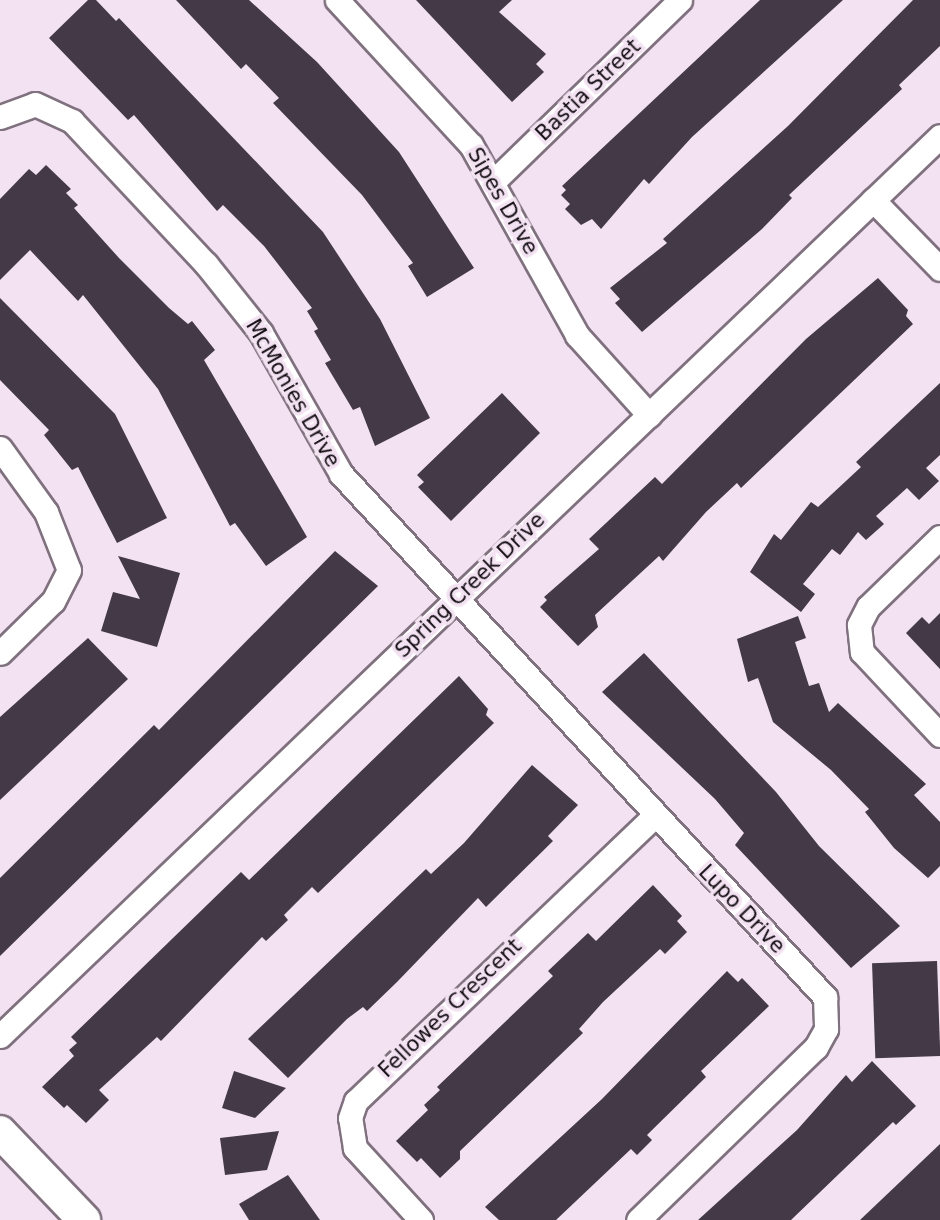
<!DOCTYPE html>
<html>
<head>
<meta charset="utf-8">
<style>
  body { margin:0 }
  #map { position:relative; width:940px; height:1220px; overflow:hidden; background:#f3e2f2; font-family:"DejaVu Sans",sans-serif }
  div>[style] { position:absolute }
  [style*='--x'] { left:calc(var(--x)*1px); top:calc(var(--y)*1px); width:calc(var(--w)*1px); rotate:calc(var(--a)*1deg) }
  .building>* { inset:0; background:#443947; transform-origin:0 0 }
  .roads { filter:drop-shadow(2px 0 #80717f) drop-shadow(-2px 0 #80717f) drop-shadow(0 2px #80717f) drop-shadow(0 -2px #80717f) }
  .street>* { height:23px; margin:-11.5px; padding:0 11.5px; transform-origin:11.5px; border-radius:11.5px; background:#fff }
  .secondary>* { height:32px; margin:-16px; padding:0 16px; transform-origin:16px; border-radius:16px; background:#fff }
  span { translate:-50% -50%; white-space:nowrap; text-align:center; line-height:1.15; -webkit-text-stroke:7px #f3e2f2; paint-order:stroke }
  .street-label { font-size:21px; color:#110c11 }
</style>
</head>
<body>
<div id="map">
  <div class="building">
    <i style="clip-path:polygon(88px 0,96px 0,116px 21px,119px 18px,323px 232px,380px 319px,430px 418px,375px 446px,360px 407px,353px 410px,325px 363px,331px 360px,314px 331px,318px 329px,307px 311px,312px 308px,264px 246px,223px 205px,217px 211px,134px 115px,128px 120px,49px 38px)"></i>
    <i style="clip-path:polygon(176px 0,249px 0,317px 62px,399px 152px,474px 268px,427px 297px,408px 266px,413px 263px,362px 195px,273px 103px,279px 98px,246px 64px,241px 69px)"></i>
    <i style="clip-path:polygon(416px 0,512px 0,499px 12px,546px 54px,536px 64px,544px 72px,512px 102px)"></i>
    <i style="clip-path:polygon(760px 0,843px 0,692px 137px,649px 184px,644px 179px,601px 229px,592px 219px,581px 225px,565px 209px,570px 204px,561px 195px,566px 190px,562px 186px)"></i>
    <i style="clip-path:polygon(913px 0,940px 0,940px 46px,899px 85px,902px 89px,789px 195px,792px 198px,762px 229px,642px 332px,615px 303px,620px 299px,610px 288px,667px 243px,663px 239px,788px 126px)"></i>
    <i style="clip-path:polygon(46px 165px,71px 189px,66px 193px,78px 205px,74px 208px,119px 258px,169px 308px,188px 324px,192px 321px,215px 350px,204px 360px,307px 537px,266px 566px,235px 523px,230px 526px,158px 389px,83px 295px,78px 301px,30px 250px,0 280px,0 199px,29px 169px,36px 175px)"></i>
    <i style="clip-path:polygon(878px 278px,908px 310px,906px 316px,913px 324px,741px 488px,737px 483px,706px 512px,663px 561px,659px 556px,595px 615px,598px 627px,578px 646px,540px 607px,547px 600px,544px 597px,599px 549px,589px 539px,655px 477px,662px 484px,806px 339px)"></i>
    <i style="clip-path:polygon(0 298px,115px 414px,167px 518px,117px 543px,78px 467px,72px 470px,44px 435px,49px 430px,0 380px)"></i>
    <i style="clip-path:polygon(940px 383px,940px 455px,926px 468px,939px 481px,919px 500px,907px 488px,876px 516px,884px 524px,866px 540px,858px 532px,840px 555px,832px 549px,803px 584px,815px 594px,801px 612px,750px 572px,774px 534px,781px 540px,811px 502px,818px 507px,861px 467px,856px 462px)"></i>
    <i style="clip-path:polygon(502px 393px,540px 433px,451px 521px,418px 487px,424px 482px,417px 475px)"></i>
    <i style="clip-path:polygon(335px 551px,378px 586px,0 956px,0 878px,154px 725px,159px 730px)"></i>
    <i style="clip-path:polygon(118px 556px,180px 573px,157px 647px,101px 631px,113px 592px,140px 599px)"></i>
    <i style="clip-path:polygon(940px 613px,940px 669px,906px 633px,922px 617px,929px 624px)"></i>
    <i style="clip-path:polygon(798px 616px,806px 638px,795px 642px,809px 686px,819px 683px,829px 712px,838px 703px,926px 784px,914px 795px,940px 822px,940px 866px,928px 878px,894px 848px,865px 812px,869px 809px,831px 770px,773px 722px,758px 678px,748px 682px,737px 639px)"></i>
    <i style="clip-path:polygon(88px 638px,128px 679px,0 800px,0 717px)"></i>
    <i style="clip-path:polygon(644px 653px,776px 792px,819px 846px,900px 926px,851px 968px,735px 845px,744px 833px,715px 799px,602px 692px)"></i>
    <i style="clip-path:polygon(459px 676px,488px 709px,486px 715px,494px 723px,318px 893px,312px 887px,284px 915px,288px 920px,266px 941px,262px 937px,161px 1041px,157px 1037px,99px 1090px,109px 1100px,86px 1123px,67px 1105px,64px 1108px,42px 1087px,74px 1056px,69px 1050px,77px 1043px,71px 1037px,241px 872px,249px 880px)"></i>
    <i style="clip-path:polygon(532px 765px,578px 805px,548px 836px,553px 841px,486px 907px,478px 898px,397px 982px,367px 1011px,363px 1007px,347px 1019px,288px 1078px,248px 1039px,426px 869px,431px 874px,464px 843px)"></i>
    <i style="clip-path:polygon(653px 885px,682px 916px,677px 921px,687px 932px,665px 954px,660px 949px,603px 1002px,579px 1029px,583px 1033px,460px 1151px,460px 1159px,440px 1178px,421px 1158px,417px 1162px,396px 1141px,428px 1110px,424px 1105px,440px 1090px,437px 1087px,553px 976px,548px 971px,588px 933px,596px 941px)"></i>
    <i style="left:937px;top:961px;width:95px;height:65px;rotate:88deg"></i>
    <i style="clip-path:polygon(727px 971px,738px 982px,742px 978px,769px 1006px,701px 1071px,706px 1077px,647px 1135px,652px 1140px,637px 1155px,631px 1149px,556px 1220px,499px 1220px,485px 1207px,602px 1099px)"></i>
    <i style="clip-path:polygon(872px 1061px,916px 1106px,896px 1125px,893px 1122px,791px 1220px,698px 1220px,797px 1130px,846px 1075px,852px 1082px)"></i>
    <i style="clip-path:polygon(234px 1071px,286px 1088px,255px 1118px,222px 1108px)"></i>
    <i style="clip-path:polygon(279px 1131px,267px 1170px,225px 1175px,220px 1138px)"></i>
    <i style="clip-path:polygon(940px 1144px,940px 1220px,860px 1220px)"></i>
    <i style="clip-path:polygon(288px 1175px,320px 1220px,249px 1220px,239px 1204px)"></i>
  </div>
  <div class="roads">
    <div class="street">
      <i style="--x:337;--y:0;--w:197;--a:47.3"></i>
      <i style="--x:471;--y:145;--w:218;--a:60.8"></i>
      <i style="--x:577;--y:335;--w:108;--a:48"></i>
      <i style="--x:0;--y:117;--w:37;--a:-20"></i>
      <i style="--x:35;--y:104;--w:41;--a:24.7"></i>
      <i style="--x:72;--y:121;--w:196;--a:46.9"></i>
      <i style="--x:206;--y:264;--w:88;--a:51.4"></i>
      <i style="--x:261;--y:333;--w:162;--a:60.4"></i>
      <i style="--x:341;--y:474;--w:713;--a:47.22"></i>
      <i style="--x:825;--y:997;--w:32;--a:88"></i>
      <i style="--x:826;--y:1029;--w:21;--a:119"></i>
      <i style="--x:816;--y:1047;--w:248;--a:135.8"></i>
      <i style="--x:495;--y:180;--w:258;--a:-44.2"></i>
      <i style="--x:873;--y:200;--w:96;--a:45.8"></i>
      <i style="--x:0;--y:448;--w:79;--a:54.3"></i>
      <i style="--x:46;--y:512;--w:62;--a:68.4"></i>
      <i style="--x:69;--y:570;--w:35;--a:117"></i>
      <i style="--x:53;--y:601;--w:74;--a:135.5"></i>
      <i style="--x:940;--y:537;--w:100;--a:135.8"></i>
      <i style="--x:868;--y:607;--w:20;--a:117"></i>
      <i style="--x:859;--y:625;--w:27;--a:84"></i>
      <i style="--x:862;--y:652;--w:114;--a:46.8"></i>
      <i style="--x:0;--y:1036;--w:1301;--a:-43.75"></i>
      <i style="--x:421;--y:1220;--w:98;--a:-132.5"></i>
      <i style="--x:355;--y:1148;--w:30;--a:-99"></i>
      <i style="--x:350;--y:1118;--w:18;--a:-71"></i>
      <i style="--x:356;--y:1101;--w:411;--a:-43.7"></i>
    </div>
    <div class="secondary">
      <i style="--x:0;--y:1132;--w:122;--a:46.3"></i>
    </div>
  </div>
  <div class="street-label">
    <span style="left:588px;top:90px;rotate:-44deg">Bastia Street</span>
    <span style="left:503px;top:201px;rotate:60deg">Sipes Drive</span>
    <span style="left:293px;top:393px;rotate:60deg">McMonies Drive</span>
    <span style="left:470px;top:585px;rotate:-44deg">Spring Creek Drive</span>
    <span style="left:742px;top:909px;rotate:46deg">Lupo Drive</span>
    <span style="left:450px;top:1008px;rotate:-44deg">Fellowes Crescent</span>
  </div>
</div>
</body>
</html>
